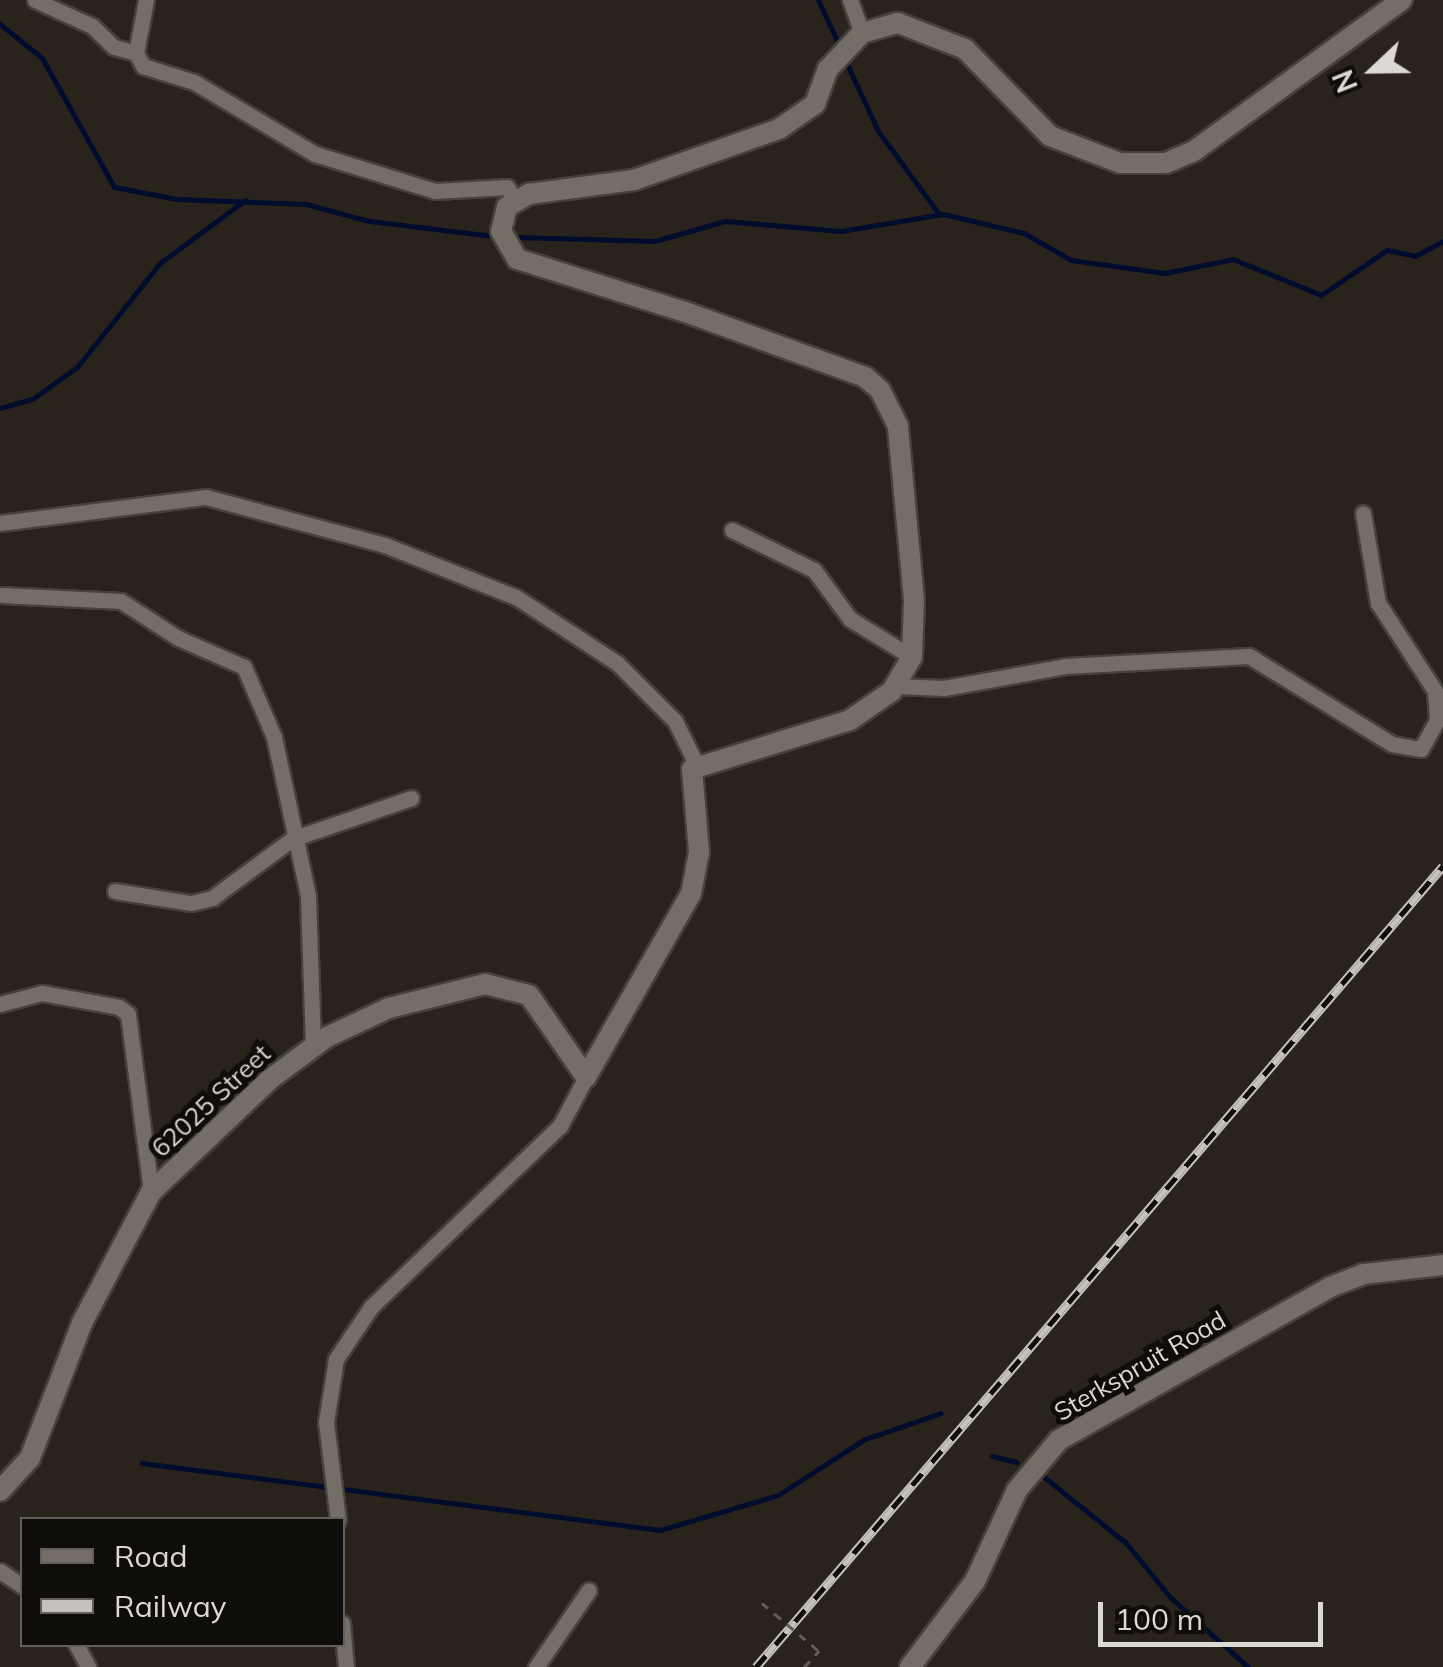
<!DOCTYPE html>
<html>
<head>
<meta charset="utf-8">
<style>
  body { margin:0 }
  #map { position:relative; width:1443px; height:1667px; overflow:hidden; background:#29231c; font-family:Mulish,sans-serif }
  div>[style] { position:absolute }
  [style*='--x'] { left:calc(var(--x)*1px); top:calc(var(--y)*1px); width:calc(var(--w)*1px); rotate:calc(var(--a)*1deg) }
  .stream>* { height:5px; margin:-2.5px; padding:0 2.5px; transform-origin:2.5px; border-radius:2.5px; background:#000c2e }
  .path>* { height:2.5px; margin-top:-1.25px; transform-origin:0; background:repeating-linear-gradient(90deg,#635d57 0 8px,transparent 0 16px) }
  .roads { filter:drop-shadow(2px 0 #46413c) drop-shadow(-2px 0 #46413c) drop-shadow(0 2px #46413c) drop-shadow(0 -2px #46413c) }
  .minor>* { height:15px; margin:-7.5px; padding:0 7.5px; transform-origin:7.5px; border-radius:7.5px; background:#756e66 }
  .tertiary>* { height:20px; margin:-10px; padding:0 10px; transform-origin:10px; border-radius:10px; background:#756e66 }
  .rail>* { height:9px; margin-top:-4.5px; transform-origin:0; background:repeating-linear-gradient(90deg,#0f0d0a 0 15px,#c5c1bd 0 30px); box-sizing:border-box; border-block:2px solid #c5c1bd }
  .path-bridge>* { height:2.5px; margin-top:-1.25px; transform-origin:0; background:repeating-linear-gradient(90deg,#635d57 0 8px,transparent 0 16px) }
  span { translate:-50% -50%; white-space:nowrap; text-align:center; line-height:1.15; -webkit-text-stroke:10px #0f0d0a; paint-order:stroke }
  .street-label { font-size:25px; color:#dcd8d4 }
  .legend { position:absolute; left:20px; top:1517px; width:325px; height:130px; box-sizing:border-box; background:#0f0d0a; border:2px solid #615e5b; margin:0; padding:12px 18px; list-style:none; font-size:30px; color:#dcd8d4 }
  .legend li { display:flex; align-items:center; gap:20px; height:50px }
  .legend b { width:50px; border:2px solid #615e5b }
  .north { position:absolute; left:1323px; top:20px; width:100px; height:100px; -webkit-text-stroke:8px #0f0d0a; paint-order:stroke; rotate:248deg; font-size:28px; font-weight:700; line-height:40px; text-align:center; color:#dcd8d4 }
  .north::after { content:''; display:block; margin:auto; width:35px; height:45px; background:#dcd8d4; clip-path:polygon(50% 0,100% 100%,50% 72%,0 100%) }
  .scale { position:absolute; left:1098px; top:1602px; width:225px; height:45px; box-sizing:border-box; border:5px solid #dcd8d4; border-top:0; padding-left:12px; font-size:30px; line-height:35px; white-space:nowrap; color:#dcd8d4; -webkit-text-stroke:8px #0f0d0a; paint-order:stroke }
</style>
</head>
<body>
<div id="map">
  <div class="stream">
    <i style="--x:818;--y:0;--w:52;--a:64.9"></i>
    <i style="--x:0;--y:24;--w:54;--a:39"></i>
    <i style="--x:42;--y:58;--w:148;--a:60.8"></i>
    <i style="--x:114;--y:187;--w:64;--a:10.8"></i>
    <i style="--x:177;--y:199;--w:129;--a:2.2"></i>
    <i style="--x:306;--y:204;--w:65;--a:15.1"></i>
    <i style="--x:369;--y:221;--w:125;--a:6.9"></i>
    <i style="--x:846;--y:62;--w:76;--a:65.1"></i>
    <i style="--x:878;--y:131;--w:103;--a:53.7"></i>
    <i style="--x:517;--y:237;--w:138;--a:1.7"></i>
    <i style="--x:655;--y:241;--w:73;--a:-15.9"></i>
    <i style="--x:725;--y:221;--w:116;--a:4.9"></i>
    <i style="--x:841;--y:231;--w:103;--a:-9.5"></i>
    <i style="--x:943;--y:214;--w:83;--a:13.2"></i>
    <i style="--x:1024;--y:233;--w:54;--a:29.9"></i>
    <i style="--x:1071;--y:260;--w:95;--a:7.9"></i>
    <i style="--x:1165;--y:273;--w:69;--a:-11.6"></i>
    <i style="--x:1233;--y:259;--w:95;--a:22.2"></i>
    <i style="--x:1321;--y:295;--w:80;--a:-34.3"></i>
    <i style="--x:1387;--y:250;--w:29;--a:12"></i>
    <i style="--x:1415;--y:256;--w:32;--a:-28"></i>
    <i style="--x:0;--y:408;--w:35;--a:-16"></i>
    <i style="--x:34;--y:398;--w:53;--a:-35.8"></i>
    <i style="--x:77;--y:367;--w:133;--a:-51.4"></i>
    <i style="--x:160;--y:263;--w:106;--a:-36.5"></i>
    <i style="--x:992;--y:1456;--w:25;--a:14"></i>
    <i style="--x:142;--y:1463;--w:522;--a:7.37"></i>
    <i style="--x:660;--y:1530;--w:123;--a:-16.5"></i>
    <i style="--x:778;--y:1495;--w:103;--a:-32.8"></i>
    <i style="--x:865;--y:1439;--w:80;--a:-18.9"></i>
    <i style="--x:1044;--y:1477;--w:105;--a:38.8"></i>
    <i style="--x:1126;--y:1543;--w:70;--a:50.8"></i>
    <i style="--x:1170;--y:1597;--w:105;--a:41.9"></i>
  </div>
  <div class="path">
    <i style="--x:762;--y:1603;--w:17;--a:40"></i>
    <i style="--x:804;--y:1667;--w:22;--a:-47"></i>
  </div>
  <div class="roads">
    <div class="minor">
      <i style="--x:35;--y:0;--w:63;--a:24.5"></i>
      <i style="--x:92;--y:26;--w:30;--a:44"></i>
      <i style="--x:114;--y:47;--w:23;--a:15"></i>
      <i style="--x:146;--y:0;--w:54;--a:100.7"></i>
      <i style="--x:136;--y:53;--w:15;--a:62"></i>
      <i style="--x:143;--y:66;--w:53;--a:17.4"></i>
      <i style="--x:194;--y:82;--w:141;--a:30.8"></i>
      <i style="--x:315;--y:154;--w:126;--a:17.1"></i>
      <i style="--x:435;--y:191;--w:72;--a:-3.2"></i>
      <i style="--x:507;--y:187;--w:15;--a:58"></i>
      <i style="--x:850;--y:0;--w:35;--a:70"></i>
      <i style="--x:0;--y:523;--w:208;--a:-7.2"></i>
      <i style="--x:206;--y:497;--w:185;--a:15"></i>
      <i style="--x:385;--y:545;--w:141;--a:21.7"></i>
      <i style="--x:516;--y:597;--w:121;--a:33.2"></i>
      <i style="--x:617;--y:663;--w:82;--a:45"></i>
      <i style="--x:675;--y:721;--w:50;--a:63.9"></i>
      <i style="--x:732;--y:530;--w:91;--a:26"></i>
      <i style="--x:814;--y:570;--w:61;--a:53.7"></i>
      <i style="--x:850;--y:619;--w:73;--a:31.5"></i>
      <i style="--x:2;--y:595;--w:119;--a:2.9"></i>
      <i style="--x:121;--y:601;--w:68;--a:33"></i>
      <i style="--x:178;--y:638;--w:72;--a:23.7"></i>
      <i style="--x:244;--y:667;--w:76;--a:66.8"></i>
      <i style="--x:274;--y:737;--w:163;--a:77.9"></i>
      <i style="--x:308;--y:896;--w:149;--a:88.1"></i>
      <i style="--x:897;--y:686;--w:47;--a:2.4"></i>
      <i style="--x:944;--y:688;--w:123;--a:-10.3"></i>
      <i style="--x:1065;--y:666;--w:184;--a:-3.1"></i>
      <i style="--x:1249;--y:656;--w:168;--a:31.6"></i>
      <i style="--x:1392;--y:744;--w:29;--a:10"></i>
      <i style="--x:1421;--y:749;--w:33;--a:-61"></i>
      <i style="--x:1437;--y:720;--w:29;--a:-94"></i>
      <i style="--x:1435;--y:691;--w:105;--a:-122.9"></i>
      <i style="--x:1378;--y:603;--w:91;--a:-99.5"></i>
      <i style="--x:115;--y:891;--w:77;--a:9"></i>
      <i style="--x:191;--y:903;--w:22;--a:-13"></i>
      <i style="--x:212;--y:898;--w:99;--a:-36.4"></i>
      <i style="--x:292;--y:839;--w:126;--a:-19"></i>
      <i style="--x:0;--y:1004;--w:43;--a:-14.7"></i>
      <i style="--x:42;--y:993;--w:78;--a:10.3"></i>
      <i style="--x:119;--y:1007;--w:11;--a:38"></i>
      <i style="--x:128;--y:1014;--w:179;--a:82.6"></i>
      <i style="--x:338;--y:1520;--w:99;--a:-97"></i>
      <i style="--x:326;--y:1422;--w:64;--a:-81"></i>
      <i style="--x:336;--y:1359;--w:63;--a:-56.1"></i>
      <i style="--x:371;--y:1307;--w:262;--a:-43.8"></i>
      <i style="--x:560;--y:1126;--w:55;--a:-62"></i>
      <i style="--x:0;--y:1571;--w:27;--a:34"></i>
      <i style="--x:342;--y:1623;--w:44;--a:84.8"></i>
      <i style="--x:76;--y:1644;--w:26;--a:62"></i>
      <i style="--x:536;--y:1667;--w:93;--a:-55.5"></i>
    </div>
    <div class="tertiary">
      <i style="--x:0;--y:1491;--w:45;--a:-47.7"></i>
      <i style="--x:30;--y:1458;--w:145;--a:-68.9"></i>
      <i style="--x:82;--y:1323;--w:148;--a:-62.2"></i>
      <i style="--x:151;--y:1192;--w:163;--a:-43.5"></i>
      <i style="--x:269;--y:1080;--w:72;--a:-36.6"></i>
      <i style="--x:327;--y:1037;--w:68;--a:-25.1"></i>
      <i style="--x:389;--y:1008;--w:99;--a:-14"></i>
      <i style="--x:485;--y:984;--w:45;--a:14"></i>
      <i style="--x:529;--y:995;--w:100;--a:55.2"></i>
      <i style="--x:586;--y:1077;--w:211;--a:-60.2"></i>
      <i style="--x:691;--y:894;--w:43;--a:-79.2"></i>
      <i style="--x:699;--y:852;--w:83;--a:-94.8"></i>
      <i style="--x:692;--y:769;--w:165;--a:-17.2"></i>
      <i style="--x:850;--y:720;--w:51;--a:-34.6"></i>
      <i style="--x:892;--y:691;--w:39;--a:-60"></i>
      <i style="--x:912;--y:657;--w:57;--a:-88"></i>
      <i style="--x:914;--y:600;--w:175;--a:-95.3"></i>
      <i style="--x:898;--y:426;--w:40;--a:-116.6"></i>
      <i style="--x:880;--y:390;--w:20;--a:-139"></i>
      <i style="--x:865;--y:377;--w:191;--a:-160.1"></i>
      <i style="--x:685;--y:312;--w:176;--a:-162.5"></i>
      <i style="--x:517;--y:259;--w:32;--a:-120"></i>
      <i style="--x:501;--y:231;--w:25;--a:-76"></i>
      <i style="--x:507;--y:207;--w:26;--a:-31"></i>
      <i style="--x:529;--y:194;--w:106;--a:-7.6"></i>
      <i style="--x:634;--y:180;--w:154;--a:-19.4"></i>
      <i style="--x:779;--y:129;--w:44;--a:-34.8"></i>
      <i style="--x:815;--y:104;--w:37;--a:-70"></i>
      <i style="--x:828;--y:69;--w:50;--a:-46.6"></i>
      <i style="--x:862;--y:33;--w:37;--a:-16"></i>
      <i style="--x:898;--y:23;--w:72;--a:21.2"></i>
      <i style="--x:965;--y:49;--w:122;--a:45.7"></i>
      <i style="--x:1050;--y:136;--w:75;--a:21.1"></i>
      <i style="--x:1120;--y:163;--w:46;--a:0"></i>
      <i style="--x:1166;--y:163;--w:30;--a:-23"></i>
      <i style="--x:1194;--y:151;--w:257;--a:-36"></i>
      <i style="--x:910;--y:1667;--w:108;--a:-52.9"></i>
      <i style="--x:975;--y:1581;--w:100;--a:-65.2"></i>
      <i style="--x:1017;--y:1490;--w:65;--a:-50"></i>
      <i style="--x:1059;--y:1440;--w:311;--a:-29.4"></i>
      <i style="--x:1330;--y:1287;--w:36;--a:-21"></i>
      <i style="--x:1364;--y:1274;--w:80;--a:-6.5"></i>
    </div>
  </div>
  <div class="rail">
    <i style="--x:756;--y:1667;--w:1055;--a:-49.38"></i>
  </div>
  <div class="path-bridge">
    <i style="--x:775;--y:1614;--w:57;--a:40.1"></i>
  </div>
  <div class="street-label">
    <span style="left:211px;top:1101px;rotate:-43deg">62025 Street</span>
    <span style="left:1140px;top:1366px;rotate:-30deg">Sterkspruit Road</span>
  </div>
  <ul class="legend">
  <li><b style="height:12px;background:#756e66"></b>Road</li>
  <li><b style="height:12px;background:#c5c1bd"></b>Railway</li>
  </ul>
  <div class="north">N</div>
  <div class="scale">100 m</div>
</div>
</body>
</html>
